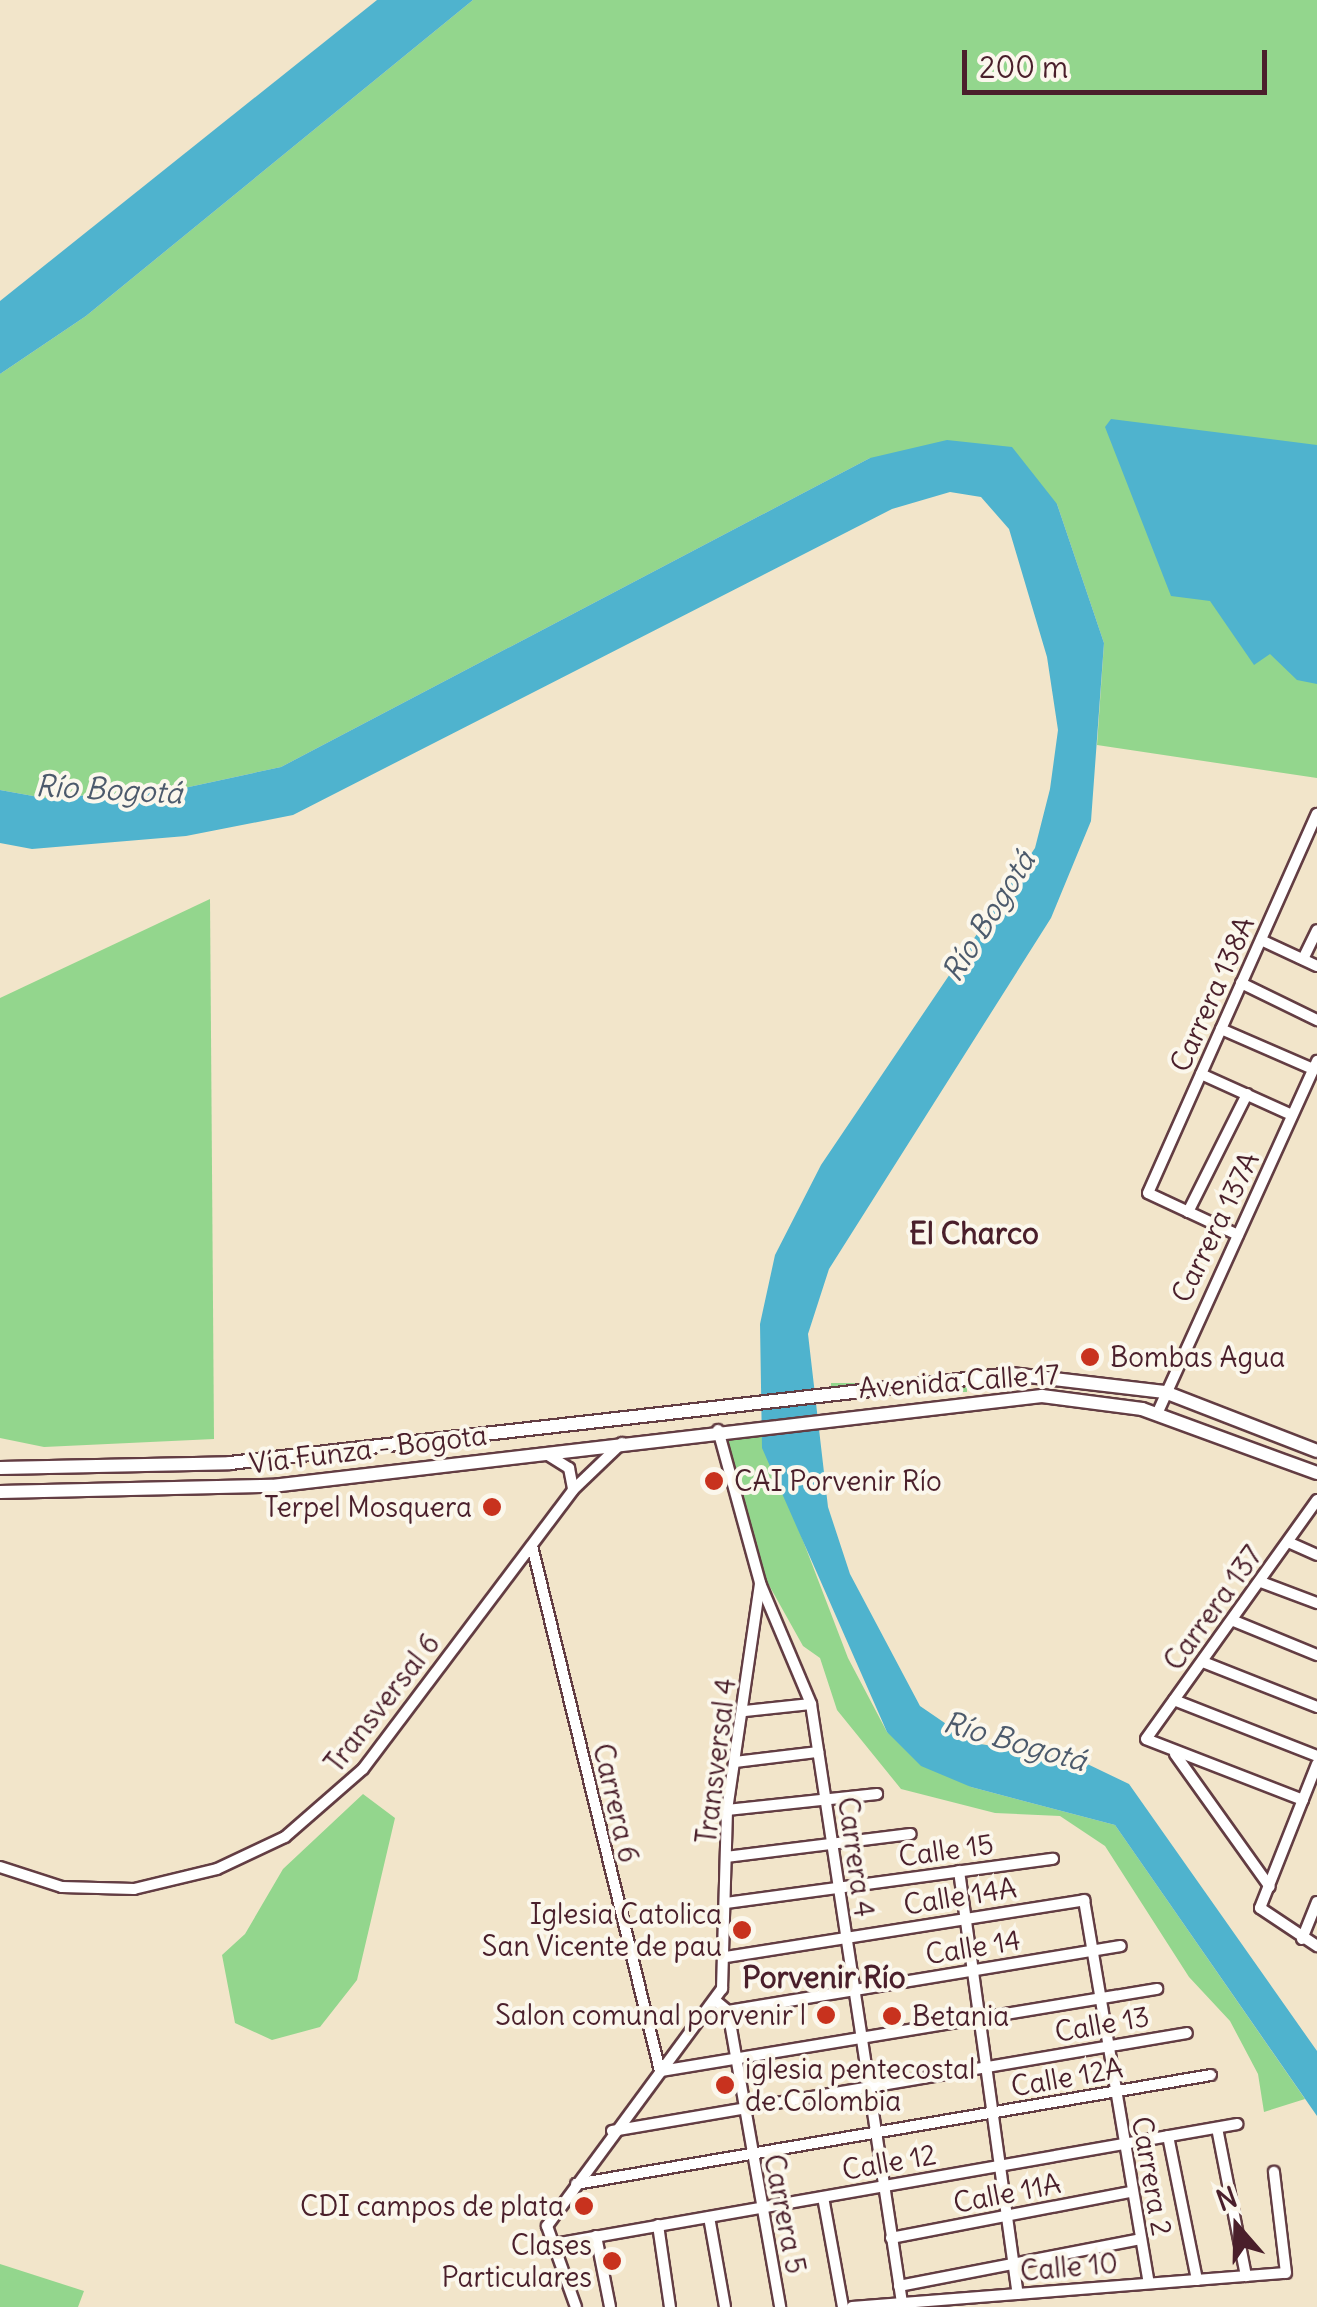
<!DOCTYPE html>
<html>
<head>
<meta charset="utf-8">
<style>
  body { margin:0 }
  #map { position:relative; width:1317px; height:2307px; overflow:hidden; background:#f2e5ca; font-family:Delius,sans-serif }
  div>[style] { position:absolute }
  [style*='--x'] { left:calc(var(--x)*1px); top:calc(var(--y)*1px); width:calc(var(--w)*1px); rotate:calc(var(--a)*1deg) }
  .green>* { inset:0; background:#93d68d; transform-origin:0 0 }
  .water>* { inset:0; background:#4fb3ce }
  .roads { filter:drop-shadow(2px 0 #633d43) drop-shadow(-2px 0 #633d43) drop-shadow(0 2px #633d43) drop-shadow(0 -2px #633d43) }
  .minor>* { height:10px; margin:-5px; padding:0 5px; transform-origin:5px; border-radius:5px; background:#fff }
  .major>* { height:12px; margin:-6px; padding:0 6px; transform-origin:6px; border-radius:6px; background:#fff }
  .dots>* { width:28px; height:28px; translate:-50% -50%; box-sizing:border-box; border:5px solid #fbf7ec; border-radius:50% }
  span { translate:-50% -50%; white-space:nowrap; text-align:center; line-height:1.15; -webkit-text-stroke:8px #fbf7ec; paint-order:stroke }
  .street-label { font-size:28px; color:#4a1f2b }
  .poi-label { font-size:28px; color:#4a1f2b }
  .left { translate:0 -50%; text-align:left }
  .right { translate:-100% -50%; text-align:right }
  .water-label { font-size:30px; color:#4c5a6c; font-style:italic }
  .neighbourhood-label { font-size:30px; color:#4a1f2b; font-weight:700 }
  .north { position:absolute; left:1187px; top:2177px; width:100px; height:100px; -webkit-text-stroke:8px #fbf7ec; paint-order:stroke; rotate:340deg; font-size:28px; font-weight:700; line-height:40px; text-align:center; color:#4a1f2b }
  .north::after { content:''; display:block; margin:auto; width:35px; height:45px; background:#4a1f2b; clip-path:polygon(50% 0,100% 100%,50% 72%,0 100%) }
  .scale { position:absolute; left:962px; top:50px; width:305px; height:45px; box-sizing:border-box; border:5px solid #4a1f2b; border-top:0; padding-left:12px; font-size:30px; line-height:35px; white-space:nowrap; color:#4a1f2b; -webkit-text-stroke:8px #fbf7ec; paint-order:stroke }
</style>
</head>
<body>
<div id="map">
  <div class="green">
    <i style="clip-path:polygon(473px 0,1317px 0,1317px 778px,1097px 745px,1104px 643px,1057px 504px,870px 458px,281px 767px,175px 790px,44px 798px,0 790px,0 374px,86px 316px)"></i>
    <i style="clip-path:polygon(210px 899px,214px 1439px,44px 1447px,0 1438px,0 998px)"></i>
    <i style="left:967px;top:1383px;width:9px;height:136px;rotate:90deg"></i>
    <i style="clip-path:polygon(761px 1431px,848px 1658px,887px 1732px,971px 1787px,1115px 1825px,1305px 2099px,1264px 2112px,1258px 2074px,1230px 2021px,1189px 1977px,1105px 1846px,1060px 1816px,995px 1813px,901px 1789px,837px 1710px,820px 1658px,803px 1646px,765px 1578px,726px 1436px)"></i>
    <i style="clip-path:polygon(363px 1794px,395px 1818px,357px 1980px,320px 2027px,272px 2040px,235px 2023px,222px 1955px,245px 1934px,283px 1869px)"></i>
    <i style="clip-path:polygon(0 2264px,84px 2291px,78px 2307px,0 2307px)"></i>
  </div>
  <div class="water">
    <i style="clip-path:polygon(377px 0,473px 0,86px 316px,0 374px,0 301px)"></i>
    <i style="clip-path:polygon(1111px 419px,1317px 445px,1317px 684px,1297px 680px,1270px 654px,1254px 665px,1210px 601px,1171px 596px,1105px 427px)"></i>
    <i style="clip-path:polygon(947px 440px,1012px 447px,1057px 504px,1104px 643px,1091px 821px,1051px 918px,829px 1269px,808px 1334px,828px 1507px,850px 1574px,920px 1706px,974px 1743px,1079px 1760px,1129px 1784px,1317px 2051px,1317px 2116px,1115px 1825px,971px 1787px,921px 1766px,887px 1732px,762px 1448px,760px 1324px,775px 1255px,821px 1165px,1035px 848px,1050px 789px,1058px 730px,1047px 657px,1009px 529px,981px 497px,950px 492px,892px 509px,293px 815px,186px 836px,32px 849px,0 843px,0 790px,44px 798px,175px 790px,281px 767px,870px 458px)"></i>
  </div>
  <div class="roads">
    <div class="minor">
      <i style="--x:1261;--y:940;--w:62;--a:24.9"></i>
      <i style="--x:1303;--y:959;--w:32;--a:-64"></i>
      <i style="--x:1241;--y:983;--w:85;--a:26"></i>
      <i style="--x:1221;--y:1029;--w:100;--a:23.5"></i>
      <i style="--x:1201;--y:1074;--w:100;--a:24.3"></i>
      <i style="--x:1188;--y:1212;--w:132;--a:-63.4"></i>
      <i style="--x:1238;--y:1235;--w:99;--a:-155"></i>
      <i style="--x:1148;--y:1193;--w:415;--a:-66"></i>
      <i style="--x:1157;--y:1414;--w:388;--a:-65.6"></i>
      <i style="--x:718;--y:1430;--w:159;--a:74.6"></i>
      <i style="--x:760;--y:1583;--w:131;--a:67.1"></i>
      <i style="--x:811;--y:1704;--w:606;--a:81.36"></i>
      <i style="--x:548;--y:1455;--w:25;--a:32"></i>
      <i style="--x:569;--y:1468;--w:21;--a:79"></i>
      <i style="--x:1288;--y:1542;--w:32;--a:24"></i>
      <i style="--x:532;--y:1546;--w:540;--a:76.3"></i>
      <i style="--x:1261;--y:1582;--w:60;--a:20.6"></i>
      <i style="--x:1234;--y:1621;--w:90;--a:22.3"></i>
      <i style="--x:1203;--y:1662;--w:123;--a:21.5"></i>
      <i style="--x:1174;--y:1700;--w:154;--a:21.4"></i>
      <i style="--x:745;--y:1711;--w:66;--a:-6.1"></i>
      <i style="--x:1175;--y:1754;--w:163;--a:54.5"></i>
      <i style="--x:735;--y:1762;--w:84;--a:-6.9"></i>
      <i style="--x:1317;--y:1764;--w:155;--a:111.6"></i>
      <i style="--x:1260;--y:1908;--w:69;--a:33.7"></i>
      <i style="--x:1303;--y:1800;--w:168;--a:-158.8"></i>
      <i style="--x:1146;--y:1739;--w:294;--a:-54.4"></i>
      <i style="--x:727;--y:1810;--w:151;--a:-6.1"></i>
      <i style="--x:726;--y:1857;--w:186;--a:-7.1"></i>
      <i style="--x:0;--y:1867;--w:65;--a:17.9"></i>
      <i style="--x:62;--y:1887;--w:72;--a:1.6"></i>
      <i style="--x:134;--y:1889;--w:85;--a:-13.5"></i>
      <i style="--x:217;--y:1869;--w:75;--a:-25.2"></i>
      <i style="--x:285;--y:1837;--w:103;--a:-41.1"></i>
      <i style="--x:363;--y:1769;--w:349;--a:-53"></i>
      <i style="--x:573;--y:1490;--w:68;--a:-43.8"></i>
      <i style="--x:959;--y:1871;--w:427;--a:82.1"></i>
      <i style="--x:726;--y:1903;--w:330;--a:-7.7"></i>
      <i style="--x:1302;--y:1939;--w:40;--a:-68"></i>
      <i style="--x:726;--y:1957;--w:363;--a:-9"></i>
      <i style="--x:1084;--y:1900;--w:388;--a:80.4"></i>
      <i style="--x:716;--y:2001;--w:16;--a:40"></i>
      <i style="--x:728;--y:2011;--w:398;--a:-9.4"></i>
      <i style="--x:728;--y:2011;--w:301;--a:80"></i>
      <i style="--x:661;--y:2071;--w:503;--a:-9.39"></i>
      <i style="--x:1217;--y:2128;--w:151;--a:78.9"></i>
      <i style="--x:612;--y:2131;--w:583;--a:-9.67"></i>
      <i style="--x:1168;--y:2136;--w:147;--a:78.6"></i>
      <i style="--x:576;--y:2184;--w:644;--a:-9.74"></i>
      <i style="--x:823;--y:2197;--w:112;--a:79.7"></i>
      <i style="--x:709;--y:2217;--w:91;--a:79.9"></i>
      <i style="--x:658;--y:2225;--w:83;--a:81.7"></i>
      <i style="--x:596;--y:2236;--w:72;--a:78.8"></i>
      <i style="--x:891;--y:2238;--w:244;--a:-10.9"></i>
      <i style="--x:549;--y:2245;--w:699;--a:-9.97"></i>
      <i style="--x:899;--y:2286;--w:246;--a:-11"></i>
      <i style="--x:576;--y:2307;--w:86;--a:-109.7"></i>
      <i style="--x:547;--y:2226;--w:295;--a:-53.6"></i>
      <i style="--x:722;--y:1989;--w:179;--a:-88.4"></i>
      <i style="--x:727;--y:1810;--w:228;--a:-81.7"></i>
      <i style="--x:852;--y:2307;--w:435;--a:-4.5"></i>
      <i style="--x:1286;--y:2273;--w:102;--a:-96.8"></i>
    </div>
    <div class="major">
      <i style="--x:0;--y:1468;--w:230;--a:-1.2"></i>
      <i style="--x:230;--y:1463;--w:786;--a:-6.5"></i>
      <i style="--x:1011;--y:1374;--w:155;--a:6.7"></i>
      <i style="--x:1165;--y:1392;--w:163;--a:21.2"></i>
      <i style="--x:0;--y:1492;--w:272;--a:-1.3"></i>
      <i style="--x:272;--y:1486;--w:775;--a:-6.67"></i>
      <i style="--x:1042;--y:1396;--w:101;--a:7.4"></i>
      <i style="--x:1142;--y:1409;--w:186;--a:20.1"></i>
    </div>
  </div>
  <div class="dots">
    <i style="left:1090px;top:1357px;background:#c8321e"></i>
    <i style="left:714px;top:1481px;background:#c8321e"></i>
    <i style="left:492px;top:1507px;background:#c8321e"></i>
    <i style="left:742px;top:1930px;background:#c8321e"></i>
    <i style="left:826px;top:2015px;background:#c8321e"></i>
    <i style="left:892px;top:2016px;background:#c8321e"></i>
    <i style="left:725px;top:2085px;background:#c8321e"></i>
    <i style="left:584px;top:2206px;background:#c8321e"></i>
    <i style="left:612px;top:2261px;background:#c8321e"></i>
  </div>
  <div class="street-label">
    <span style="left:1212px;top:994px;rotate:-66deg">Carrera 138A</span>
    <span style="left:1215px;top:1227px;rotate:-64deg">Carrera 137A</span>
    <span style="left:959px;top:1381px;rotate:-4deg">Avenida Calle 17</span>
    <span style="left:368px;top:1449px;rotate:-7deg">Vía Funza - Bogota</span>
    <span style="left:1213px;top:1608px;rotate:-54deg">Carrera 137</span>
    <span style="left:382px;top:1703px;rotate:-52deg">Transversal 6</span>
    <span style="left:716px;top:1761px;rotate:-83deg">Transversal 4</span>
    <span style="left:616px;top:1803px;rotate:77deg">Carrera 6</span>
    <span style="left:946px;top:1850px;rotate:-8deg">Calle 15</span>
    <span style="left:856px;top:1857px;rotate:82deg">Carrera 4</span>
    <span style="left:960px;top:1896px;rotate:-9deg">Calle 14A</span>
    <span style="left:973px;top:1947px;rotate:-9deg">Calle 14</span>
    <span style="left:1102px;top:2024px;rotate:-10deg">Calle 13</span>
    <span style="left:1067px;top:2077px;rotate:-10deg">Calle 12A</span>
    <span style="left:889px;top:2162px;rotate:-10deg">Calle 12</span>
    <span style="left:1152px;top:2176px;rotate:80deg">Carrera 2</span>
    <span style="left:1007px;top:2193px;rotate:-11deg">Calle 11A</span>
    <span style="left:785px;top:2214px;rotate:79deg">Carrera 5</span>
    <span style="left:1069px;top:2267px;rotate:-5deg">Calle 10</span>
  </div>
  <div class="poi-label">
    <span class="left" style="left:1110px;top:1357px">Bombas Agua</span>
    <span class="left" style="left:734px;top:1481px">CAI Porvenir Río</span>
    <span class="right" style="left:472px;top:1507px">Terpel Mosquera</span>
    <span class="right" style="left:722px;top:1930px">Iglesia Catolica<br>San Vicente de pau</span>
    <span class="right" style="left:806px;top:2015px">Salon comunal porvenir l</span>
    <span class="left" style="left:912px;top:2016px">Betania</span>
    <span class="left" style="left:745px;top:2085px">iglesia pentecostal<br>de Colombia</span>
    <span class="right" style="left:564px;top:2206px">CDI campos de plata</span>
    <span class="right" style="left:592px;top:2261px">Clases<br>Particulares</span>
  </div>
  <div class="water-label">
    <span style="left:109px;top:789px;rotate:3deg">Río Bogotá</span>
    <span style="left:988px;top:916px;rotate:-58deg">Río Bogotá</span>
    <span style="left:1015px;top:1741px;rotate:16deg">Río Bogotá</span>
  </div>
  <div class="neighbourhood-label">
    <span style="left:974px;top:1233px">El Charco</span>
    <span style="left:824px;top:1977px">Porvenir Río</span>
  </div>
  <div class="north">N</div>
  <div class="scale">200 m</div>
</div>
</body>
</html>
